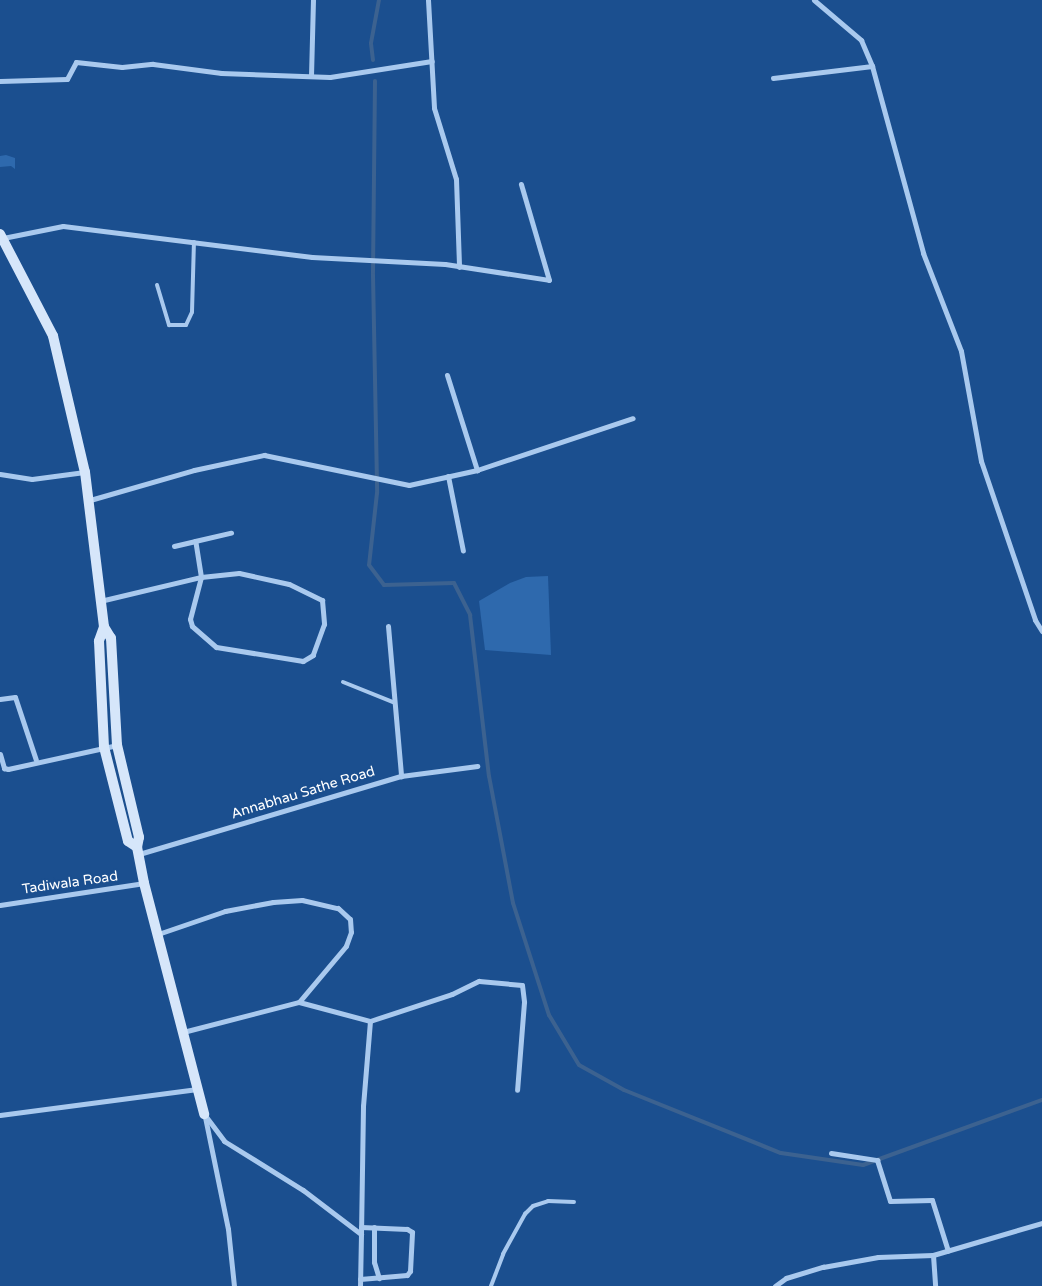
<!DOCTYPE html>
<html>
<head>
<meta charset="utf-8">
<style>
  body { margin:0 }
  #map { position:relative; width:1042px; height:1286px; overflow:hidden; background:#1b4f8f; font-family:"Varela Round",sans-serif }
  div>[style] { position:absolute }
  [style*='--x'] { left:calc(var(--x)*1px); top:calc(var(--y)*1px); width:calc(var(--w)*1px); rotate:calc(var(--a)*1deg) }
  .green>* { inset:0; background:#2e69ad }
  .stream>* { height:4px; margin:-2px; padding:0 2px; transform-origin:2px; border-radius:2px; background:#3c6290 }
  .lane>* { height:4px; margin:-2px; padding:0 2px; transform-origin:2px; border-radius:2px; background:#a9c9ee }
  .street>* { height:5px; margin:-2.5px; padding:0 2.5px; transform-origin:2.5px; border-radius:2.5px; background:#a9c9ee }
  .secondary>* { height:10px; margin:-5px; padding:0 5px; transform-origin:5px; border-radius:5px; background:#d6e6fa }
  span { translate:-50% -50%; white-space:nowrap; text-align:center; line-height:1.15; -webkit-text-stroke:4px #1b4f8f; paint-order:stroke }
  .street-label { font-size:14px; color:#fff }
</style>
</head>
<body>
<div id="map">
  <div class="green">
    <i style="clip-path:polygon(6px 155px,15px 158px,15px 169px,11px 166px,0 167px,0 156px)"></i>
    <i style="clip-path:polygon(548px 576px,551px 655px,485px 650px,479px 601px,510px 583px,526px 577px)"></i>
  </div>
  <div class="stream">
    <i style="--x:373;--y:60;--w:17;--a:-97"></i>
    <i style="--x:371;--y:43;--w:44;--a:-79.5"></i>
    <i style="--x:375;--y:81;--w:194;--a:90.6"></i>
    <i style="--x:373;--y:275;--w:218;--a:88.9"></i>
    <i style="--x:377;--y:493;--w:72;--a:96.3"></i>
    <i style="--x:369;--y:565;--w:25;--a:53"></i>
    <i style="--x:384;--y:585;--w:70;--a:-1.6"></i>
    <i style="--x:454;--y:583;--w:36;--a:63"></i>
    <i style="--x:470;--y:615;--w:162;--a:83.3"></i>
    <i style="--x:489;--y:776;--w:129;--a:79.3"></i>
    <i style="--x:513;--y:903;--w:118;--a:72.2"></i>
    <i style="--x:549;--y:1015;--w:58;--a:59"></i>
    <i style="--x:579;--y:1065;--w:51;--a:29.1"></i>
    <i style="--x:624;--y:1090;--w:169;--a:21.9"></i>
    <i style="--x:781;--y:1153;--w:83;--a:8.3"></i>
    <i style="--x:863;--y:1165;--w:190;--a:-20"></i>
  </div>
  <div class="lane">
    <i style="--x:157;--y:285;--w:42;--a:73.3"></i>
    <i style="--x:169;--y:325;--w:17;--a:0"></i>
    <i style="--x:186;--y:325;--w:14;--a:-65"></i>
    <i style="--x:192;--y:312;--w:70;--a:-88.4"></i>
    <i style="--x:343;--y:682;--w:56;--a:22"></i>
    <i style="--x:491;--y:1286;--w:34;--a:-69"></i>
    <i style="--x:503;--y:1254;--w:46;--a:-61.2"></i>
    <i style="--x:525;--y:1214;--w:11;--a:-45"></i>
    <i style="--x:533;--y:1206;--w:16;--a:-18"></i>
    <i style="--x:548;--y:1201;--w:26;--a:2"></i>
  </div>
  <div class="street">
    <i style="--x:428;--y:0;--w:108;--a:86.8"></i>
    <i style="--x:434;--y:108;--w:74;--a:72.8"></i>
    <i style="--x:456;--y:179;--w:88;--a:88"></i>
    <i style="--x:814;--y:0;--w:62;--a:40.4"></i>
    <i style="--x:861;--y:40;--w:28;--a:67"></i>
    <i style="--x:872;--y:66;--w:194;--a:74.7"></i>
    <i style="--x:923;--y:253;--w:105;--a:68.8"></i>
    <i style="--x:961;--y:351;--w:112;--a:79.7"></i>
    <i style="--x:981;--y:461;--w:168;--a:71.2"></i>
    <i style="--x:1035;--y:620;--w:13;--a:58"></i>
    <i style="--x:311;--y:76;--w:76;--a:-88.5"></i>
    <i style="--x:773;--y:78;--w:100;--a:-6.9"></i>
    <i style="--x:0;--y:81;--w:67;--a:-1.7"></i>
    <i style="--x:67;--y:79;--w:19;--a:-62"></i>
    <i style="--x:76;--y:62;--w:46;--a:6.2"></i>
    <i style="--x:122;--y:67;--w:31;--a:-6"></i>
    <i style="--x:153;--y:64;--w:69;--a:7.5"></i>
    <i style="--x:221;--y:73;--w:109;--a:2.1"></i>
    <i style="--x:330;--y:77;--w:103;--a:-8.9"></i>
    <i style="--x:3;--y:238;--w:61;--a:-11.3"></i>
    <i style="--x:63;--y:226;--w:251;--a:7.1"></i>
    <i style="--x:312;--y:257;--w:133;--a:3"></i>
    <i style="--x:445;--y:264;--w:105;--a:8.7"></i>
    <i style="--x:549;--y:280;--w:100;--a:-106.3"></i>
    <i style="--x:447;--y:375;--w:100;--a:72.5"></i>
    <i style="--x:0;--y:474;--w:32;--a:9"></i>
    <i style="--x:32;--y:479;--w:53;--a:-7.5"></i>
    <i style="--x:448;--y:476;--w:76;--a:78.7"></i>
    <i style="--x:90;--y:500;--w:108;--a:-16.1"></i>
    <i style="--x:194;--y:470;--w:72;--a:-12.1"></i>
    <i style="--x:264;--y:455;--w:148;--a:11.7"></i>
    <i style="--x:409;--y:485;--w:70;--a:-12.4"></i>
    <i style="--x:477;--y:470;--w:164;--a:-18.4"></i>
    <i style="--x:174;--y:546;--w:22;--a:-13"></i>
    <i style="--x:100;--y:601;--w:104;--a:-13.4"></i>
    <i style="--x:201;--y:577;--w:38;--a:-6"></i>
    <i style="--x:239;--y:573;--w:51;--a:12.4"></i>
    <i style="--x:289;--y:584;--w:37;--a:26"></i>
    <i style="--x:322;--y:600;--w:24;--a:85"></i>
    <i style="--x:324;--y:624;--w:33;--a:110"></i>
    <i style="--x:313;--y:655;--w:12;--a:149"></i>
    <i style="--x:303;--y:661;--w:88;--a:-170.9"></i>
    <i style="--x:216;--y:647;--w:32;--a:-139"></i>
    <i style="--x:192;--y:626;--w:7;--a:-106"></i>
    <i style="--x:190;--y:619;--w:43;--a:-75.3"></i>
    <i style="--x:201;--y:577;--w:36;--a:-99"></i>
    <i style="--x:195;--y:541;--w:37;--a:-13"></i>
    <i style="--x:388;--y:626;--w:151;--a:85"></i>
    <i style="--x:0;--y:699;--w:15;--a:-8"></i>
    <i style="--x:15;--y:697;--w:66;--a:71.6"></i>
    <i style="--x:0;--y:754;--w:15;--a:74"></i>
    <i style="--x:4;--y:768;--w:4;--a:14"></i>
    <i style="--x:8;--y:769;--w:112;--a:-12.4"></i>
    <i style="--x:139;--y:854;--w:273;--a:-16.6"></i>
    <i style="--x:401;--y:776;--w:77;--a:-7.5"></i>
    <i style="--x:0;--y:905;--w:146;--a:-8.7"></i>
    <i style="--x:158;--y:934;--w:71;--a:-18.9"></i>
    <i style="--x:225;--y:911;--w:49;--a:-10.6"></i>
    <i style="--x:273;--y:902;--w:29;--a:-4"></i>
    <i style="--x:302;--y:900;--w:37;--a:13"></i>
    <i style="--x:338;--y:908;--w:16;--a:43"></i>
    <i style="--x:350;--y:919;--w:13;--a:86"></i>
    <i style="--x:351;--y:932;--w:15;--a:110"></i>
    <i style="--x:346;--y:946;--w:73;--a:130"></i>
    <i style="--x:183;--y:1032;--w:120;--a:-14.5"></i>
    <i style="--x:299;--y:1002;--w:73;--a:15"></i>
    <i style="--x:370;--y:1021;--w:86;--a:-18.2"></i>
    <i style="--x:452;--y:994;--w:30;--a:-26"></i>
    <i style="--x:479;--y:981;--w:43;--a:5.3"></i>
    <i style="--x:522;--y:985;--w:17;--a:83"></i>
    <i style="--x:524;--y:1002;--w:88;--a:94.5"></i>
    <i style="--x:204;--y:1114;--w:34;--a:53"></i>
    <i style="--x:224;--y:1141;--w:93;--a:31.8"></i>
    <i style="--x:303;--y:1190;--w:73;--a:37.2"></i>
    <i style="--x:361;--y:1234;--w:52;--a:91.1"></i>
    <i style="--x:0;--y:1115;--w:199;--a:-7.5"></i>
    <i style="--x:205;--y:1117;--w:114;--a:78.4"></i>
    <i style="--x:228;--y:1229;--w:57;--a:84"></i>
    <i style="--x:831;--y:1153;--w:47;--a:8.7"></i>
    <i style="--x:877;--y:1160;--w:43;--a:72.4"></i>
    <i style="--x:890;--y:1201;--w:42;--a:-1.4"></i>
    <i style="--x:932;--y:1200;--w:53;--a:72.6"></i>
    <i style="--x:374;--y:1227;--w:35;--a:90"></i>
    <i style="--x:374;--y:1262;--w:17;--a:73"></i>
    <i style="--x:361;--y:1234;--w:128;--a:-89.1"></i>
    <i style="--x:363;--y:1106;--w:85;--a:-85.3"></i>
    <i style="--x:933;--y:1255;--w:31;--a:86"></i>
    <i style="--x:360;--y:1279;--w:47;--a:-4.9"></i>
    <i style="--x:407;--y:1275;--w:5;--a:-53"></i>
    <i style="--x:410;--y:1271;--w:39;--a:-87"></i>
    <i style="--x:412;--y:1232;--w:6;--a:-149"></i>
    <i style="--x:407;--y:1229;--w:46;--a:-177.5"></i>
    <i style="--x:775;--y:1286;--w:14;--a:-36"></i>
    <i style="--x:786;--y:1278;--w:39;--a:-17"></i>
    <i style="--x:823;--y:1267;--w:56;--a:-10.3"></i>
    <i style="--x:878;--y:1257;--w:55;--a:-2.1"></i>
    <i style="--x:933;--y:1255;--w:114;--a:-16.4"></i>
  </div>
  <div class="secondary">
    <i style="--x:0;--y:234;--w:115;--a:62.5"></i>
    <i style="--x:53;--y:336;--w:140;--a:76.8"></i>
    <i style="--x:85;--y:472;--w:156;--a:83"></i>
    <i style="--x:104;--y:627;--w:13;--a:58"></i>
    <i style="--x:111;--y:638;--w:107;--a:86.8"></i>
    <i style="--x:117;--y:745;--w:95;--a:76.6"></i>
    <i style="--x:139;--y:837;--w:10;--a:101"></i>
    <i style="--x:137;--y:847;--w:37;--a:79"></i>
    <i style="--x:144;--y:883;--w:239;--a:75.4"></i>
    <i style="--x:104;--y:627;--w:15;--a:110"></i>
    <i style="--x:99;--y:641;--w:106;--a:87.3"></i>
    <i style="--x:104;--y:747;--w:97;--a:75.7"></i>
    <i style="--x:128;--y:841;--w:11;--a:34"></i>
  </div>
  <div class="street-label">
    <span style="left:303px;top:793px;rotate:-17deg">Annabhau Sathe Road</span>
    <span style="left:70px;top:883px;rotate:-8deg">Tadiwala Road</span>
  </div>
</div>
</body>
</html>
